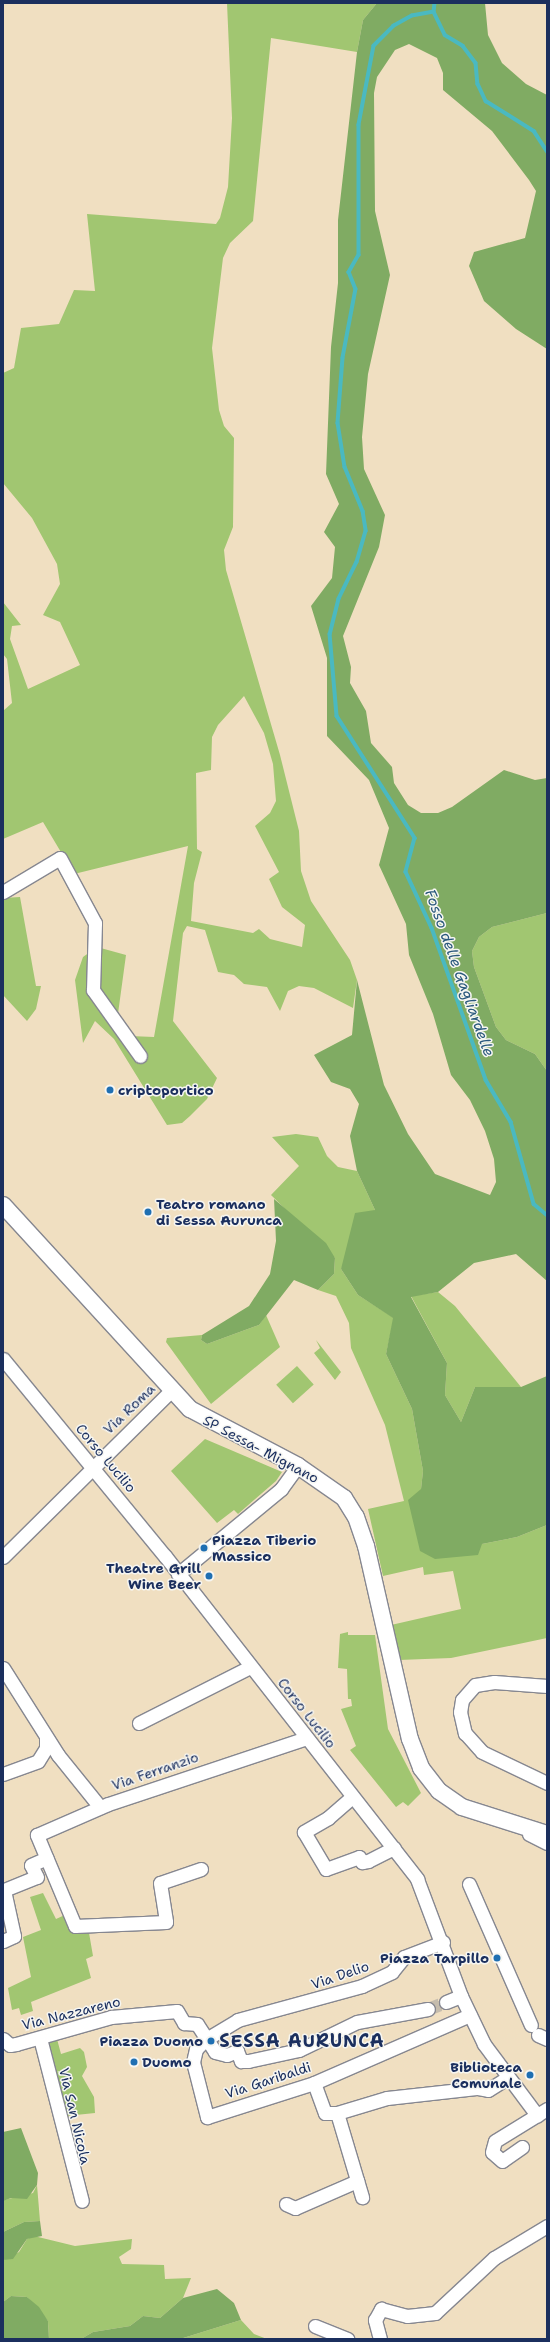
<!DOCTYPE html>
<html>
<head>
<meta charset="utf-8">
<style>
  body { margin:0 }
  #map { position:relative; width:550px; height:2342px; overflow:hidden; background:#f0dfc1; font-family:"Shantell Sans",sans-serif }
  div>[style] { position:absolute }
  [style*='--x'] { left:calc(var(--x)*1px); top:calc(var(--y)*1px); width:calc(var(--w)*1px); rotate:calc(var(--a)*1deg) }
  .green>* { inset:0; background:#a1c671; transform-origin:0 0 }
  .forest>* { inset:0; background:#80ab63 }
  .stream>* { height:3.5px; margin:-1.75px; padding:0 1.75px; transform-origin:1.75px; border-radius:1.75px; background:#4ab9c1 }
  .minor-tunnel>* { height:13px; margin-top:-6.5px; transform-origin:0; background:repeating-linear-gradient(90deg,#c5bcad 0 13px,transparent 0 19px) }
  .roads { filter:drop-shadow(1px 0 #868790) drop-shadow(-1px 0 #868790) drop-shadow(0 1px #868790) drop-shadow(0 -1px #868790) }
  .minor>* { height:13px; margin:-6.5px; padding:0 6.5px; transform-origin:6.5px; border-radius:6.5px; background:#fff }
  .tertiary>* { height:16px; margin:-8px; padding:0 8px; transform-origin:8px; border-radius:8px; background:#fff }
  .dots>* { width:11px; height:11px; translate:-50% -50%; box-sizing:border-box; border:2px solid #f6f6f2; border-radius:50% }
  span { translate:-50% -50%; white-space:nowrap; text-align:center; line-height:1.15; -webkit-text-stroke:3px #f6f6f2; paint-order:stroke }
  .poi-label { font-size:14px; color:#1b2f5e; font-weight:700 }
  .left { translate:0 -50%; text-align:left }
  .right { translate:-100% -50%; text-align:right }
  .street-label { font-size:14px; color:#1b2f5e }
  .water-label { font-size:15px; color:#29587c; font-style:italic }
  .district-label { font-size:18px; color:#1b2f5e; font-weight:700; letter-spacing:1px }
  .frame { position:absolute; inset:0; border:4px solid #1b2f5e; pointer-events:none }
</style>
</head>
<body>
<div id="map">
  <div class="green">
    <i style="clip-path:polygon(evenodd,227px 3px,377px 3px,363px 20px,357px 52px,271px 38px,253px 221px,230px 243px,223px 258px,212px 348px,219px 410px,224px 426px,234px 438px,233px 527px,224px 550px,226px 570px,280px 755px,299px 831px,301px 871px,311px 901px,350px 960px,357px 980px,353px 1008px,314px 988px,299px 986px,288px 991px,280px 1011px,267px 987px,244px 984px,234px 975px,218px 972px,205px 930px,187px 926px,183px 933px,173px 1021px,217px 1078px,207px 1099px,190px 1116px,182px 1123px,167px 1125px,114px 1039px,95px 1021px,83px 1043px,75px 980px,83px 957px,97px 947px,126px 955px,117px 1021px,130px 1036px,154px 1037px,188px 846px,74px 874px,43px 822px,3px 839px,3px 711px,12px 703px,7px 659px,3px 654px,3px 602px,21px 625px,12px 626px,10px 639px,28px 689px,80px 665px,60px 622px,43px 615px,60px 584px,57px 564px,32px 518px,3px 483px,3px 373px,14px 368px,21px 328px,59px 324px,74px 290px,95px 291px,87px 214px,216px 224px,220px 218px,228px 187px,232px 118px,227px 3px,244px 696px,264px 733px,273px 764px,276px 801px,270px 813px,255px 826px,279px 872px,269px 879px,282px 907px,305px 925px,302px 947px,270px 939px,259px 929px,253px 933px,191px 921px,194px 883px,202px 852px,197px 849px,196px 773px,211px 770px,212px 737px,218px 725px,244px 696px)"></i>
    <i style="clip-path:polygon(20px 897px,36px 986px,41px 986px,36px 1009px,27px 1021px,3px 995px,3px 898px)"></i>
    <i style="clip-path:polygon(547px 913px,547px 1071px,535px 1054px,506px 1040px,496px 1027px,474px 967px,472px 951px,479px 937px,492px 927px)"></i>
    <i style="clip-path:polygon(296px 1134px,318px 1137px,327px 1156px,338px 1167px,357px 1171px,375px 1210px,341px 1269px,358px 1295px,394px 1318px,386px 1354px,412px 1409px,423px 1471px,421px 1489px,482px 1544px,517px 1537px,547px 1525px,547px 1638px,451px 1658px,399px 1660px,391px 1625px,461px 1609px,453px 1571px,424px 1575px,423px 1567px,383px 1576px,368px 1509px,404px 1501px,385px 1425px,351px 1348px,349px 1323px,336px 1296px,318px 1290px,334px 1274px,335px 1258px,271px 1195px,299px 1166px,272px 1137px)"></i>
    <i style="clip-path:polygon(438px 1292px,455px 1306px,521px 1387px,475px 1387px,461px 1422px,445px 1395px,447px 1363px,411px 1296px)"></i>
    <i style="clip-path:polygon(266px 1315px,280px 1347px,211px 1404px,166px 1342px,167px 1338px,202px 1335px,201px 1340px,207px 1344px,259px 1325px)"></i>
    <i style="clip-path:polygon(316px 1340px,341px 1372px,335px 1380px,314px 1353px,320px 1348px)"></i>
    <i style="left:297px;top:1366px;width:25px;height:28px;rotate:48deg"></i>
    <i style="clip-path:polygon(205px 1439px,282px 1472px,276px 1481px,238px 1514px,234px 1510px,217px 1523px,171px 1471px)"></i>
    <i style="clip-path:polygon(348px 1632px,348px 1635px,375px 1635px,388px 1729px,421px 1793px,408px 1806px,403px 1802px,396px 1807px,350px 1750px,356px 1746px,341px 1709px,352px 1706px,351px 1699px,348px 1699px,347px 1669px,338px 1668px,340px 1634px)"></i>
    <i style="clip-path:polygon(43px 1893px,56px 1919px,67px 1914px,88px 1927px,93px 1956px,86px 1959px,91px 1978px,31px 2002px,33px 2011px,21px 2015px,19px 2008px,12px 2010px,8px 1988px,31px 1977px,23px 1937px,41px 1930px,30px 1897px)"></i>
    <i style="clip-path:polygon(57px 2039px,61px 2054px,80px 2048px,84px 2052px,87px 2067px,82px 2076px,94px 2097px,95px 2113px,66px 2116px,46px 2043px)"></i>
    <i style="clip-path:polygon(37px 2185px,40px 2221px,24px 2222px,3px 2232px,4px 2200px,33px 2193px)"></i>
    <i style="clip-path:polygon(34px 2236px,75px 2246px,132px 2239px,131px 2249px,119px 2257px,122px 2264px,164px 2265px,165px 2279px,191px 2278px,183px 2298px,160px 2318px,143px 2316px,130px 2326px,93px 2332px,81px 2339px,49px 2339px,48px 2321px,27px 2297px,11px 2296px,3px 2302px,3px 2260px,19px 2252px,27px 2239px)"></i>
    <i style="clip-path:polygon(241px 2320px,254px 2334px,267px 2339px,180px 2339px)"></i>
  </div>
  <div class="forest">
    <i style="clip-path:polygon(377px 3px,485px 3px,488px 35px,502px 63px,526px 84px,547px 95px,547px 349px,516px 329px,484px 301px,469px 266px,474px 252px,525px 238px,536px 191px,529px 180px,492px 131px,443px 90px,443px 73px,437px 58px,409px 44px,395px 50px,377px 77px,374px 93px,375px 211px,390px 275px,368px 374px,362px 437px,364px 469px,385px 515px,379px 547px,343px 636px,351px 667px,350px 683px,366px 711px,371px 743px,392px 767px,394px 783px,408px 805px,421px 813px,438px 813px,452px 807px,504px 770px,535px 780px,547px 778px,547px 913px,492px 927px,479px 937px,472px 951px,474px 967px,496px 1027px,506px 1040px,535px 1054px,547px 1071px,547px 1281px,516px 1254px,474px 1263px,438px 1292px,411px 1297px,447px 1363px,445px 1395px,461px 1422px,475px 1387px,521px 1387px,547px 1376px,547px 1525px,517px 1537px,482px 1544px,478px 1555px,435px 1559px,420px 1551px,408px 1500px,421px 1489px,423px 1471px,412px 1409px,386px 1354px,393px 1318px,358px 1295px,341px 1269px,355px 1213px,375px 1210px,357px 1171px,350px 1136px,359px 1104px,350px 1089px,331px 1082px,314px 1055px,352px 1035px,357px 980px,384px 1085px,408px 1134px,435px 1174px,490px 1195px,496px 1182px,494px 1159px,485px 1131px,470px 1100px,451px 1075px,433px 1014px,409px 955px,406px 924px,379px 865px,389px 828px,369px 780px,327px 736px,327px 658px,311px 606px,332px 578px,335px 547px,324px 532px,339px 504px,326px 474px,331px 347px,338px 283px,338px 220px,357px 52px,363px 20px)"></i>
    <i style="clip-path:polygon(274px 1199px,326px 1243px,335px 1258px,334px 1274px,318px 1290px,294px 1280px,259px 1325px,207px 1344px,201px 1340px,202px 1335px,249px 1306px,270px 1274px,276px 1241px)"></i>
    <i style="clip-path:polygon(21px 2128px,38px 2173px,37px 2185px,27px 2199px,11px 2198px,3px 2201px,3px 2132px)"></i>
    <i style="clip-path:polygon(40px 2221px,42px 2236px,27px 2239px,13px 2259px,3px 2260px,3px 2232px,24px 2222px)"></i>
    <i style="clip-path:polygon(217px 2289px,234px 2303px,241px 2320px,180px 2339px,81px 2339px,93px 2332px,130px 2326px,143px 2316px,160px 2318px,183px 2298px)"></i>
    <i style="clip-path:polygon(11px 2296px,27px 2297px,39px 2307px,48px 2321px,49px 2339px,3px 2339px,3px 2302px)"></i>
  </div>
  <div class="stream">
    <i style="--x:435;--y:3;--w:9;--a:96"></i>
    <i style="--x:434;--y:12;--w:25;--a:64"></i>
    <i style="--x:445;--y:35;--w:21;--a:31"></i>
    <i style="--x:463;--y:46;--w:21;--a:53"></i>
    <i style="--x:476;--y:63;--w:21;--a:85"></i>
    <i style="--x:478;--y:84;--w:19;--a:65"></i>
    <i style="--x:486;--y:101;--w:57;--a:32"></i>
    <i style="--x:534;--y:131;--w:24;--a:57"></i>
    <i style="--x:434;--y:12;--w:22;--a:170"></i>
    <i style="--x:412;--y:16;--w:21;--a:151"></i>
    <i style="--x:394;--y:26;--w:28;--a:135"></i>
    <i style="--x:374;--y:46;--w:80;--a:100.8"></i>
    <i style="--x:359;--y:125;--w:130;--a:90"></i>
    <i style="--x:359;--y:255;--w:20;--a:120"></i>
    <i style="--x:349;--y:272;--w:18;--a:68"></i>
    <i style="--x:356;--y:289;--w:70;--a:100.7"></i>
    <i style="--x:343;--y:358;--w:65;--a:94.4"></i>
    <i style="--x:338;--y:423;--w:45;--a:81"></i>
    <i style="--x:345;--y:467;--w:48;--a:67.8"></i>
    <i style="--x:363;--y:511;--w:20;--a:81"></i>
    <i style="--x:366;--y:531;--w:32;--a:106"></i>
    <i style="--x:357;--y:562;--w:41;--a:115.9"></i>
    <i style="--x:339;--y:599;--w:36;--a:104"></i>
    <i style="--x:330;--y:634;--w:82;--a:85.1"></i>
    <i style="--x:337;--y:716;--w:145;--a:57.4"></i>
    <i style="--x:415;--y:838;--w:35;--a:105"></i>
    <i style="--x:406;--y:872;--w:62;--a:65.1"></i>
    <i style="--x:432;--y:928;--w:161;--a:70.4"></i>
    <i style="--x:486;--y:1080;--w:49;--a:59.2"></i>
    <i style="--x:511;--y:1122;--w:85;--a:74.3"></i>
    <i style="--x:534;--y:1204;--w:17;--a:40"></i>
  </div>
  <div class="minor-tunnel">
    <i style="--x:428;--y:2009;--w:19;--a:-21"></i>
  </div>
  <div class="roads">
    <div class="minor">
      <i style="--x:3;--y:892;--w:66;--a:-30.8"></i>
      <i style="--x:60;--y:858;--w:74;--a:61.7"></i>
      <i style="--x:95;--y:923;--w:67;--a:91.7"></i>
      <i style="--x:93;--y:990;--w:81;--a:54.5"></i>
      <i style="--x:3;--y:1359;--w:255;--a:50.6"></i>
      <i style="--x:165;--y:1556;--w:410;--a:52"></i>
      <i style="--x:417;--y:1879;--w:125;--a:69.4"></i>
      <i style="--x:461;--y:1996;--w:53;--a:64.4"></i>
      <i style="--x:484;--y:2044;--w:89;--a:53.3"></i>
      <i style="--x:3;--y:1557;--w:235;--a:-44.7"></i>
      <i style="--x:178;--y:1574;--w:134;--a:-39.5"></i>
      <i style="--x:281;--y:1489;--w:29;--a:-54"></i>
      <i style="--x:3;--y:1668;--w:103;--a:57.7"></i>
      <i style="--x:58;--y:1755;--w:67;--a:51.1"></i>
      <i style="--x:547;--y:1686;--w:53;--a:-175.7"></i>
      <i style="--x:494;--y:1682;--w:19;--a:171"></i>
      <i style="--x:475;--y:1685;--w:20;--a:131"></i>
      <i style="--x:462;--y:1700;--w:12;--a:99"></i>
      <i style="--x:460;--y:1712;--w:22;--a:77"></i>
      <i style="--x:465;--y:1733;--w:25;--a:48"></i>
      <i style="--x:482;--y:1752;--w:72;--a:25.5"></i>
      <i style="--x:139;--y:1723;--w:124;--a:-26.8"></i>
      <i style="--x:3;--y:1774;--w:37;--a:-20"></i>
      <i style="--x:38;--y:1761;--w:15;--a:-58"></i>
      <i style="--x:46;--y:1748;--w:11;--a:-90"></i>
      <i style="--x:352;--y:1797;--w:32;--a:139"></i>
      <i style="--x:328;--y:1818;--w:28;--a:150"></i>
      <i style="--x:304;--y:1832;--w:43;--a:59.3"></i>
      <i style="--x:326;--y:1869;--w:35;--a:-20"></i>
      <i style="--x:359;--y:1857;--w:6;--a:59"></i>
      <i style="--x:362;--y:1862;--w:6;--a:-9"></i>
      <i style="--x:368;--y:1861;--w:29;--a:-27"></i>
      <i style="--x:529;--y:1834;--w:20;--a:27"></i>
      <i style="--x:201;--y:1869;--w:43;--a:161.1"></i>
      <i style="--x:160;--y:1883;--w:39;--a:81"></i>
      <i style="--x:166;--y:1922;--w:91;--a:177.5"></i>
      <i style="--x:75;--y:1926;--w:99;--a:-112.7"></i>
      <i style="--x:37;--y:1835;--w:77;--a:-23.6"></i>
      <i style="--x:108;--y:1804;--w:209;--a:-18.4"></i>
      <i style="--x:469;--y:1884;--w:154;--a:66.3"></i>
      <i style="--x:3;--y:1941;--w:12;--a:-24"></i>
      <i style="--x:14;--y:1936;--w:47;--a:-102.3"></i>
      <i style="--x:4;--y:1890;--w:35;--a:-22"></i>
      <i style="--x:37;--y:1877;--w:13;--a:-117"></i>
      <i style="--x:31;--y:1865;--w:17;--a:-24"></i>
      <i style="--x:443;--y:1942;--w:42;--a:159"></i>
      <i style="--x:404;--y:1957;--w:19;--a:129"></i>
      <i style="--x:392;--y:1972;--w:33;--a:155"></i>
      <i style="--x:362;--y:1986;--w:129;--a:164.7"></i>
      <i style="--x:238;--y:2020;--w:37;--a:149"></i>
      <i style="--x:206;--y:2039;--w:14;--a:135"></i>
      <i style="--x:196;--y:2049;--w:13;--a:103"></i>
      <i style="--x:193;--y:2062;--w:57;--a:75.7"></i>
      <i style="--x:207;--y:2117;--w:112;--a:-17.6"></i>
      <i style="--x:314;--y:2083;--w:170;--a:-23.6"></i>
      <i style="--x:446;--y:2002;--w:16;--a:-22"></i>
      <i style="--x:538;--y:2035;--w:10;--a:24"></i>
      <i style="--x:40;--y:2038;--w:168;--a:75.6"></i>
      <i style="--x:3;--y:2039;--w:9;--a:41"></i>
      <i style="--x:10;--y:2045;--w:6;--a:-9"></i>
      <i style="--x:16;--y:2044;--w:99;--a:-15.9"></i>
      <i style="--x:111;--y:2017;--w:66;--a:-5.2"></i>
      <i style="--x:177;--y:2011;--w:14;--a:60"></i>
      <i style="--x:184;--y:2023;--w:13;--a:4"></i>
      <i style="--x:197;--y:2024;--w:33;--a:57"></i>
      <i style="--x:215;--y:2052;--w:12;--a:14"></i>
      <i style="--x:227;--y:2055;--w:11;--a:-22"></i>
      <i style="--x:237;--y:2051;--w:11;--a:68"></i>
      <i style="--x:241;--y:2061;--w:7;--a:0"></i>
      <i style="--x:248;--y:2061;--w:52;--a:-12.2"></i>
      <i style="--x:299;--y:2050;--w:64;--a:-25.8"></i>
      <i style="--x:357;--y:2022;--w:72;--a:-10.4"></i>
      <i style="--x:314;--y:2083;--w:32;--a:70"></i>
      <i style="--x:325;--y:2113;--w:12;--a:0"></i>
      <i style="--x:337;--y:2113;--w:88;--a:73.4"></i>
      <i style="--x:337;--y:2113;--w:52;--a:-16.7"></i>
      <i style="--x:387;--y:2098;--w:92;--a:-6.3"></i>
      <i style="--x:478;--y:2088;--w:10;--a:11"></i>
      <i style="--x:488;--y:2090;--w:22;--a:-32"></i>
      <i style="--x:522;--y:2147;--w:24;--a:145"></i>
      <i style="--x:502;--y:2161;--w:13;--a:-138"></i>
      <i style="--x:492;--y:2152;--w:11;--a:-75"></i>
      <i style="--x:495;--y:2141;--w:61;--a:-31.6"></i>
      <i style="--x:286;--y:2204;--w:10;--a:24"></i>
      <i style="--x:295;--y:2208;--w:68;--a:-23.5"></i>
      <i style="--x:315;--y:2326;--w:35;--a:22"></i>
      <i style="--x:380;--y:2339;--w:20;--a:-105"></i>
      <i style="--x:375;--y:2320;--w:13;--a:-61"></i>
      <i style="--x:381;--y:2309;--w:27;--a:15"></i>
      <i style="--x:407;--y:2316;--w:28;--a:-6"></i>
      <i style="--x:435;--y:2313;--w:81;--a:-43"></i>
      <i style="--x:494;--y:2258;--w:62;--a:-31.1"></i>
    </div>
    <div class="tertiary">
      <i style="--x:3;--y:1205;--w:277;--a:47.5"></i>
      <i style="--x:190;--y:1409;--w:122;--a:27.8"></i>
      <i style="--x:298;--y:1466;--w:56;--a:34.8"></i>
      <i style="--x:344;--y:1498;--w:22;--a:58"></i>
      <i style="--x:356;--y:1517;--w:31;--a:71"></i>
      <i style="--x:366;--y:1546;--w:198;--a:77.2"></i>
      <i style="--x:410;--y:1739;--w:31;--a:69"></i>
      <i style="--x:421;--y:1768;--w:29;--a:52"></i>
      <i style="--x:439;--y:1791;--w:28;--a:35"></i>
      <i style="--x:462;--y:1807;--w:89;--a:17.6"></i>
    </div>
  </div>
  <div class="dots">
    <i style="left:110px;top:1090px;background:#1f6fb2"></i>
    <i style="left:148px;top:1212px;background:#1f6fb2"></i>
    <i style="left:204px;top:1548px;background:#1f6fb2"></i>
    <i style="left:209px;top:1576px;background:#1f6fb2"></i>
    <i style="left:497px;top:1958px;background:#1f6fb2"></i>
    <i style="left:211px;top:2041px;background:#1f6fb2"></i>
    <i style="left:134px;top:2062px;background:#1f6fb2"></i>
    <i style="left:530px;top:2075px;background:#1f6fb2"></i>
  </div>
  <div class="poi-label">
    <span class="left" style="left:118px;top:1090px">criptoportico</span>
    <span class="left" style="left:156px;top:1212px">Teatro romano<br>di Sessa Aurunca</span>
    <span class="left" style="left:212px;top:1548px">Piazza Tiberio<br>Massico</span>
    <span class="right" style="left:201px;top:1576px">Theatre Grill<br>Wine Beer</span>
    <span class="right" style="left:489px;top:1958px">Piazza Tarpillo</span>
    <span class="right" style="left:203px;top:2041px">Piazza Duomo</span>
    <span class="left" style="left:142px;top:2062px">Duomo</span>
    <span class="right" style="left:522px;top:2075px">Biblioteca<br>Comunale</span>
  </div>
  <div class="street-label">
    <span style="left:129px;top:1409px;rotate:-44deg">Via Roma</span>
    <span style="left:261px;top:1449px;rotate:28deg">SP Sessa- Mignano</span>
    <span style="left:106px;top:1458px;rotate:50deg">Corso Lucilio</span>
    <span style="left:307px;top:1713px;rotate:52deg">Corso Lucilio</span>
    <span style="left:155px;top:1771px;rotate:-19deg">Via Ferranzio</span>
    <span style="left:340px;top:1975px;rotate:-19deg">Via Delio</span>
    <span style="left:71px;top:2013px;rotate:-14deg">Via Nazzareno</span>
    <span style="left:268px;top:2080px;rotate:-18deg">Via Garibaldi</span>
    <span style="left:75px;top:2116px;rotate:77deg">Via San Nicola</span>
  </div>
  <div class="water-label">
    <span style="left:459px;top:973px;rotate:70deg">Fosso delle Gagliardelle</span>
  </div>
  <div class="district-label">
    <span style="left:302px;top:2041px">SESSA AURUNCA</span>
  </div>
  <div class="frame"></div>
</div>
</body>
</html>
